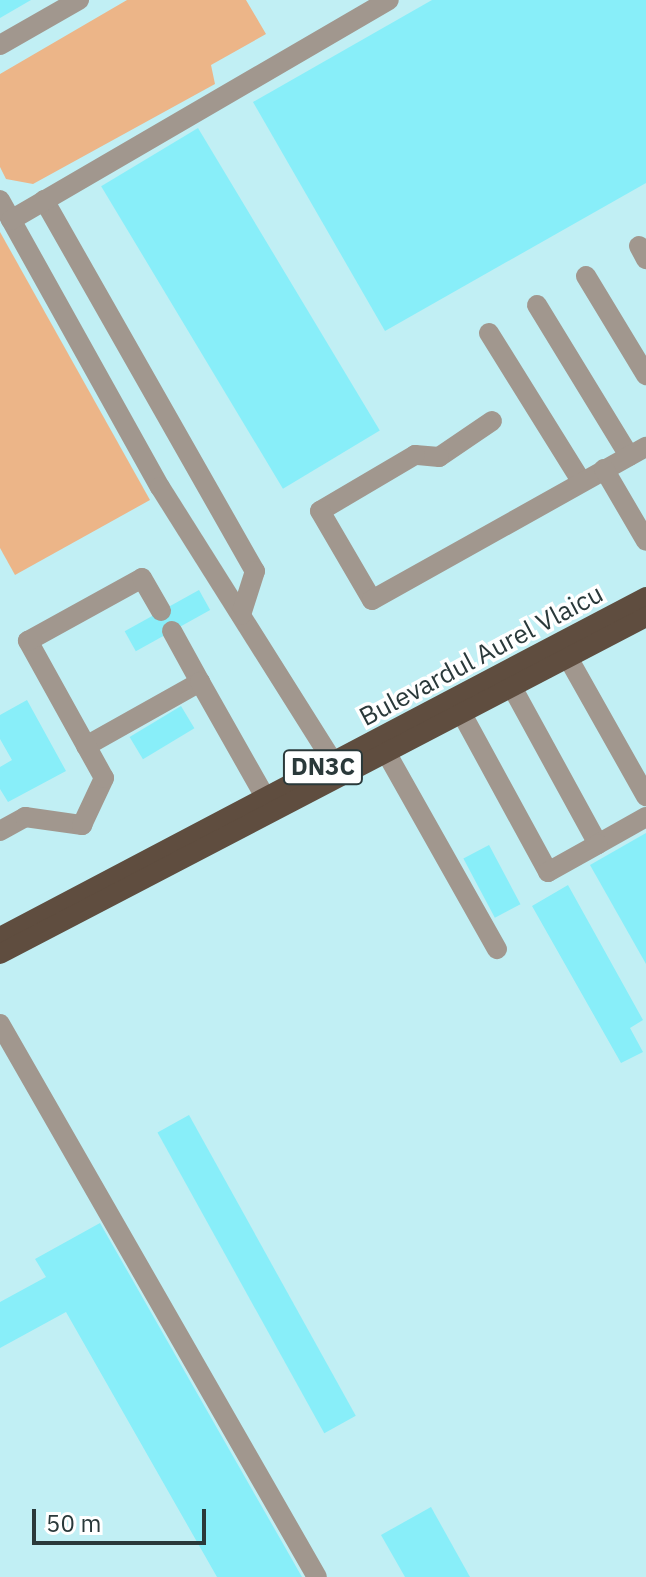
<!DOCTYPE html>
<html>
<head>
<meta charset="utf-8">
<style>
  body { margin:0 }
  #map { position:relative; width:646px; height:1577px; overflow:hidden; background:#d5f9fd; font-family:"IBM Plex Sans",sans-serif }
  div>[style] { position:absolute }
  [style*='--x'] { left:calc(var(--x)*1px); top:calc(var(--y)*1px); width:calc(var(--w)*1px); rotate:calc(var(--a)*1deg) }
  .built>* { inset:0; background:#c1eff4; transform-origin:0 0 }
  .green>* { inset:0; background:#ecb588 }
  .building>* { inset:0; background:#88eef9; transform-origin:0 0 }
  .minor>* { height:20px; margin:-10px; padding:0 10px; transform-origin:10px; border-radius:10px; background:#a1978e }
  .major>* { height:20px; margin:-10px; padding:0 10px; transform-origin:10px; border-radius:10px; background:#5f4d3f }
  span { translate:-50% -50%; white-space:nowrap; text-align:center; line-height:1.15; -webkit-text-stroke:7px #fff; paint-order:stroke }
  .shield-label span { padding:2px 6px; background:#fff; border:2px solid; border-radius:6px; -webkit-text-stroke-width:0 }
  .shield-label { font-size:24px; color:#2a393a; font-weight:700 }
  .street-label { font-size:26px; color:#2a393a }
  .scale { position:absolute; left:32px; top:1509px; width:174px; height:36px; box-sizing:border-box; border:4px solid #2a393a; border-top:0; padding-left:10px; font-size:24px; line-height:28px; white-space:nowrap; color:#2a393a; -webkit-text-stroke:6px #fff; paint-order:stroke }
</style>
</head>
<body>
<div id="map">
  <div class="built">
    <i style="left:0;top:0;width:646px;height:1577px"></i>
  </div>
  <div class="green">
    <i style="clip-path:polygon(127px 0,246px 0,266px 34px,211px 65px,215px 84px,33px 184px,6px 179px,0 167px,0 74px)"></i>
    <i style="clip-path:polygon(0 232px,150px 500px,15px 575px,0 548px)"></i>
  </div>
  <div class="building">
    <i style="clip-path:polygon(0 0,31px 0,0 18px)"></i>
    <i style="clip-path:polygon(432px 0,646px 0,646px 183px,385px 331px,253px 102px)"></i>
    <i style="left:198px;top:128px;width:353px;height:113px;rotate:59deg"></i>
    <i style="left:199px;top:590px;width:23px;height:85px;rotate:61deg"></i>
    <i style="clip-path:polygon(27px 700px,66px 771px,8px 802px,0 789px,0 767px,12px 760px,0 739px,0 715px)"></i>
    <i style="left:181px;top:706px;width:26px;height:60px;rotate:59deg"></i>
    <i style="clip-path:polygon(646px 833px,646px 964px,590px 865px)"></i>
    <i style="left:489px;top:845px;width:67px;height:29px;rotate:62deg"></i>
    <i style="clip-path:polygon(568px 885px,643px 1020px,630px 1028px,643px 1052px,621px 1063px,532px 906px)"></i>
    <i style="left:189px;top:1115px;width:344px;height:36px;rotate:61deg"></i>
    <i style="clip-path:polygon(100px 1223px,302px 1577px,217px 1577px,66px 1312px,0 1348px,0 1302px,46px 1277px,35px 1259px)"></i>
    <i style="clip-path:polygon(431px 1507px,470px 1577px,405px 1577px,381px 1535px)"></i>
  </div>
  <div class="minor">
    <i style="--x:0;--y:45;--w:91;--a:-29.7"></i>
    <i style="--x:0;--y:200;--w:329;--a:60.9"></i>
    <i style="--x:160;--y:487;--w:325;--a:57.8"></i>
    <i style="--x:44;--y:200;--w:427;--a:60.4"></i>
    <i style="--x:255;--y:571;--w:46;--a:107.7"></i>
    <i style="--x:11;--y:220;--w:437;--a:-30.2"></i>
    <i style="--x:639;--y:246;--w:15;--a:62"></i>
    <i style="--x:586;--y:276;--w:116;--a:58.8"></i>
    <i style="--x:537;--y:305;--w:177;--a:58.6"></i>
    <i style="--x:489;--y:333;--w:174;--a:58.1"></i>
    <i style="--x:492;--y:421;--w:64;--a:145.8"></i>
    <i style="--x:439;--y:457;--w:24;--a:-175"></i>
    <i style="--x:415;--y:455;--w:110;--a:149.5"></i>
    <i style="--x:320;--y:511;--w:103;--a:59.7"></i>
    <i style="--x:372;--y:600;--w:314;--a:-29.2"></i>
    <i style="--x:604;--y:469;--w:83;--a:59.7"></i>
    <i style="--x:172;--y:631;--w:58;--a:61.2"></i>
    <i style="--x:567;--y:656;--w:161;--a:60.6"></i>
    <i style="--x:512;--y:687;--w:179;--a:61.3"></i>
    <i style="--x:598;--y:844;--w:55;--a:-29.4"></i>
    <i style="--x:462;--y:714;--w:180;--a:61.4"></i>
    <i style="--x:548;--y:872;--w:57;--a:-29.2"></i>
    <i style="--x:86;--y:746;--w:131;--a:-29.3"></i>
    <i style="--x:200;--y:682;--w:132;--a:60.5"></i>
    <i style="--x:387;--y:754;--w:224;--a:60.6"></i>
    <i style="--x:0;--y:831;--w:29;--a:-29"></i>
    <i style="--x:25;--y:817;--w:58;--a:8"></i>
    <i style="--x:82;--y:825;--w:52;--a:-64.9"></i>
    <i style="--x:104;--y:778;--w:157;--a:-119"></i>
    <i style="--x:28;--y:641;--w:130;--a:-28.9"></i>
    <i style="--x:142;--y:578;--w:38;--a:60"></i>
    <i style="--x:0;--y:1024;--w:637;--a:60.18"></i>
  </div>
  <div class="major">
    <i style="--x:0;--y:937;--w:730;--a:-27.76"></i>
    <i style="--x:0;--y:954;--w:729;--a:-27.55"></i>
  </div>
  <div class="shield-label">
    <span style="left:323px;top:767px">DN3C</span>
  </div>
  <div class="street-label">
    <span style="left:481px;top:655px;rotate:-28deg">Bulevardul Aurel Vlaicu</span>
  </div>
  <div class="scale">50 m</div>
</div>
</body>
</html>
